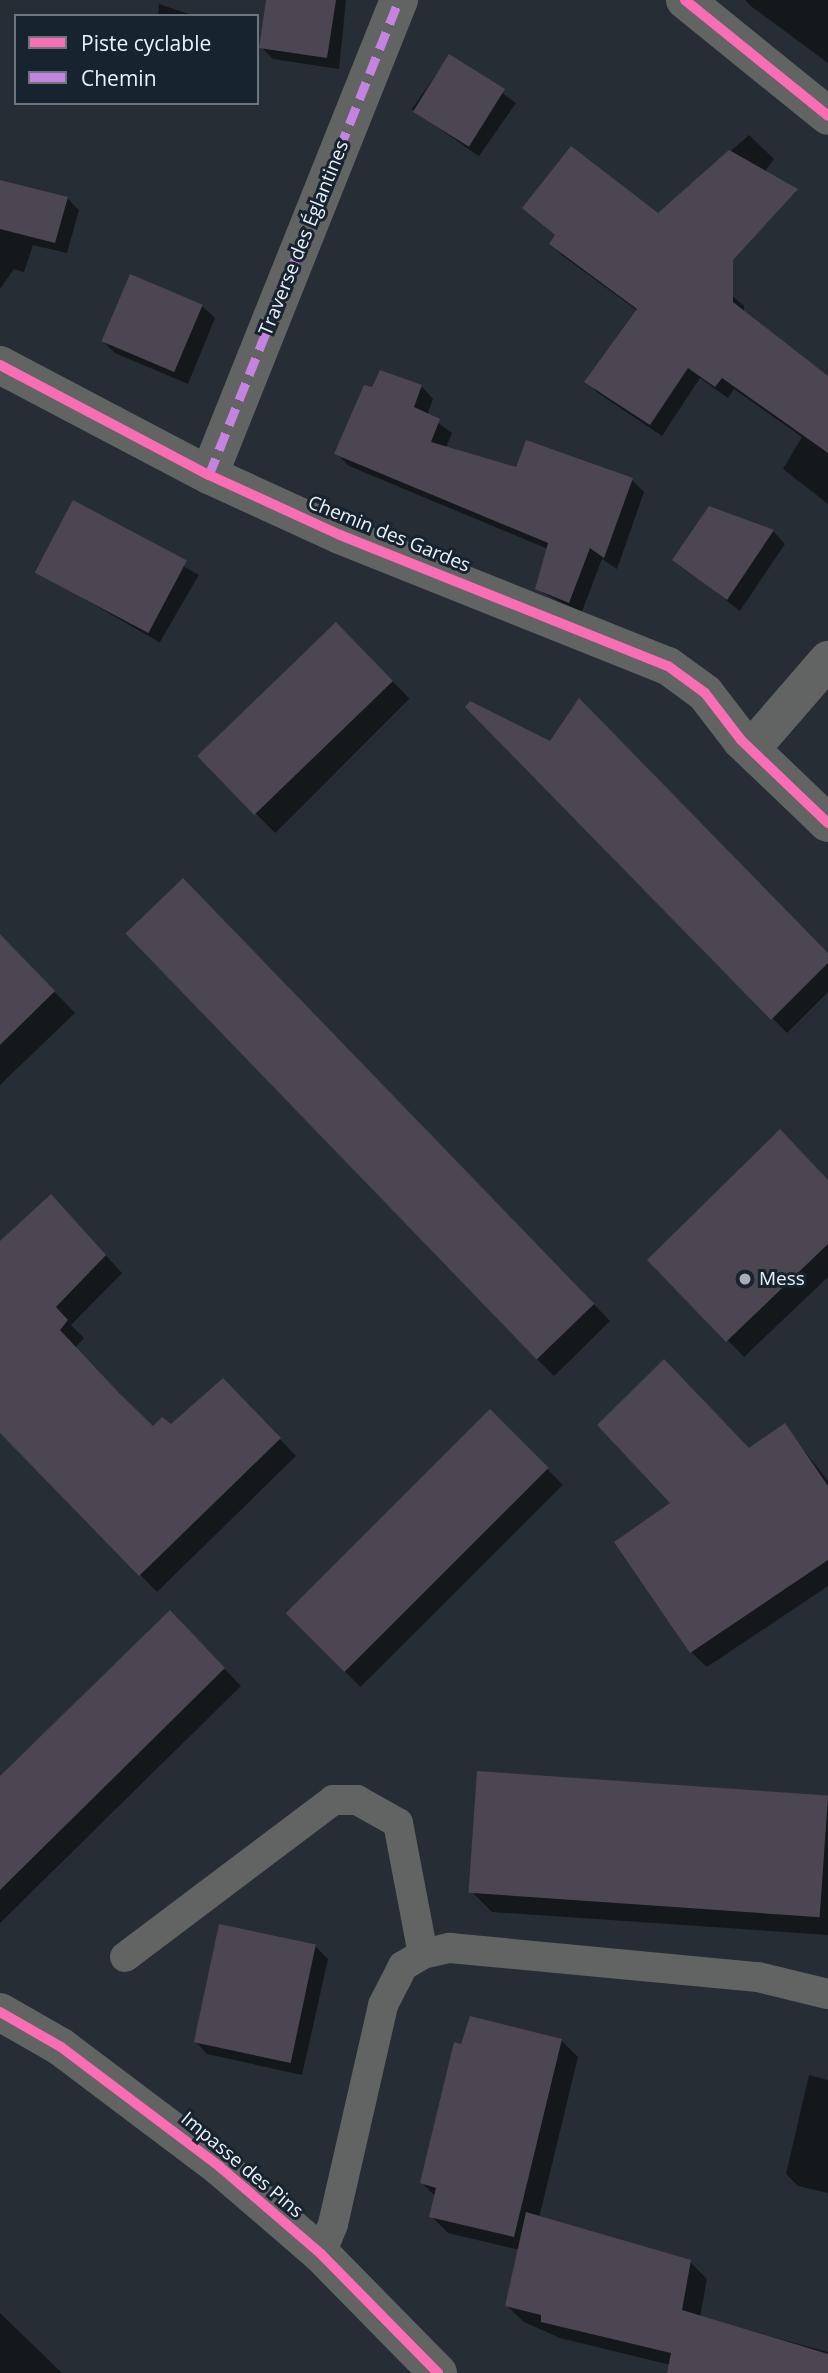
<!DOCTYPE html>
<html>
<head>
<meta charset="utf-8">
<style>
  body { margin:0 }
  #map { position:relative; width:828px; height:2373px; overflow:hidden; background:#272d34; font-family:"Open Sans",sans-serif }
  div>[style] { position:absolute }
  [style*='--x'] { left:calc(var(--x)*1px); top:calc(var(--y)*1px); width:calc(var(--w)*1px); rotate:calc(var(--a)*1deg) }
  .shadow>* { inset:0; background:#0007; transform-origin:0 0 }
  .building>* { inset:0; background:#4c4552; transform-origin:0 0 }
  .lane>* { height:30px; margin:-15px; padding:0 15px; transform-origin:15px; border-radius:15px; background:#626363 }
  .street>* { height:38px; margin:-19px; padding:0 19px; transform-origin:19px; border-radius:19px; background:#626363 }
  .quiet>* { height:9px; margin-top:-4.5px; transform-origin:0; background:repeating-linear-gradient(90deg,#c483df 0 18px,transparent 0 27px) }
  .cycleway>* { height:10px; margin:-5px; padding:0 5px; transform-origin:5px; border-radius:5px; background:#f96db3 }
  .dots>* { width:19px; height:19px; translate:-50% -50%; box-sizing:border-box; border:4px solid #17232f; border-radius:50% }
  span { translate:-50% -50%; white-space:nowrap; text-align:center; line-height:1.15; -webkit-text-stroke:6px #17232f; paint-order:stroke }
  .street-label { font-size:19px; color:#eaf2fb }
  .poi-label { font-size:19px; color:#eaf2fb }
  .left { translate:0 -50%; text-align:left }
  .legend { position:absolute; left:14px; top:14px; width:245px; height:91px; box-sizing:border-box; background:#17232f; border:2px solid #6b7681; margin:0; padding:9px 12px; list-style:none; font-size:21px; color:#eaf2fb }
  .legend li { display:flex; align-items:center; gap:14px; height:35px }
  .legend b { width:35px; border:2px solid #6b7681 }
</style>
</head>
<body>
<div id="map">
  <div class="shadow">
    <i style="clip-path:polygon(268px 0,346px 0,339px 69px,273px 59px,261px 47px)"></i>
    <i style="clip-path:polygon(745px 0,828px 0,828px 63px,752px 7px)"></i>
    <i style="clip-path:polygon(159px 4px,195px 16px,158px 16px)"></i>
    <i style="left:449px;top:56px;width:82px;height:65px;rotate:35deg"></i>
    <i style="clip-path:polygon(749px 135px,774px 159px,696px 265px,744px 306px,744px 315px,828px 377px,828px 504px,783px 469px,802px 437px,734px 389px,728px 398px,700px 378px,662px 436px,598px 393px,586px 381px,638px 311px,563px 256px,551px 244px,556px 236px,536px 219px,658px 215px)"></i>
    <i style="clip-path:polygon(0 182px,67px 198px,79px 210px,67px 253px,33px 245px,24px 272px,14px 269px,0 289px)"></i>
    <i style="clip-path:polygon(202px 306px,215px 318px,188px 384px,115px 353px,103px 341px)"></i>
    <i style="clip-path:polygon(421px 386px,433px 399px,427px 415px,452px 433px,446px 448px,518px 469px,632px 480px,644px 492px,617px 569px,602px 559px,581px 614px,537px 589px,548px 549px,349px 466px,336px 453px,373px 389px)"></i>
    <i style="left:74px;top:503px;width:144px;height:78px;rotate:30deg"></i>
    <i style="clip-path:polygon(710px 508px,773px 531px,785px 544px,740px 611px,675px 560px)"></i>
    <i style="left:336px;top:625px;width:104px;height:190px;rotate:45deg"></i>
    <i style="clip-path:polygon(468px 707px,828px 956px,828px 992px,787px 1033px)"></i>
    <i style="clip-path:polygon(199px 897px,610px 1321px,554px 1376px,537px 1359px)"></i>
    <i style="clip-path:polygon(3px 939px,75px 1013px,0 1085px,0 941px)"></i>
    <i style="clip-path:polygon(828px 1181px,828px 1277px,744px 1357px,649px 1260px)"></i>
    <i style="clip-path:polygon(67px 1213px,122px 1273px,71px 1325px,84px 1338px,75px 1348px,128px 1404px,154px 1428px,171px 1426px,223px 1380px,296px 1456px,157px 1592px,0 1430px,0 1242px)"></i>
    <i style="left:490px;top:1412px;width:103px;height:286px;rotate:45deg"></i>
    <i style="clip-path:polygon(784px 1425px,828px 1481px,828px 1586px,707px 1667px,691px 1652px,672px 1503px)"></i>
    <i style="clip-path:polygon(186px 1629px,241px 1686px,0 1923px,0 1778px)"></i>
    <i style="clip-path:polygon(828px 1796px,828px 1935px,492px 1912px,473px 1893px)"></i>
    <i style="clip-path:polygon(315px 1946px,328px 1959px,302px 2075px,207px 2054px,195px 2041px)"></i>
    <i style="clip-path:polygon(561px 2040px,578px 2057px,539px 2218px,690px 2262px,707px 2279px,700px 2317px,828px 2352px,828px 2373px,669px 2373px,671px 2365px,560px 2338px,524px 2322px,507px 2306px,520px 2250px,448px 2233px,431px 2216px,436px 2197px,422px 2183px)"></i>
    <i style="clip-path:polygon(809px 2075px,828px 2080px,828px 2193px,798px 2186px,786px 2174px)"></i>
    <i style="clip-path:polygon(0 2313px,62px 2373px,0 2373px)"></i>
  </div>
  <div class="building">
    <i style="clip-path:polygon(266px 0,336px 0,327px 58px,259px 48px)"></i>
    <i style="left:449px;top:54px;width:66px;height:68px;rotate:32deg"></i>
    <i style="clip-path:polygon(571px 146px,658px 213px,729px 150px,798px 189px,733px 260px,733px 302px,828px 376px,828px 453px,722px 378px,715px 387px,688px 368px,650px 425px,584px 382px,637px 309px,549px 244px,555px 235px,522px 208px)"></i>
    <i style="clip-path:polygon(0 180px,68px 197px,55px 243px,0 229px)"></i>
    <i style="left:130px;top:274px;width:79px;height:73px;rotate:23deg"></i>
    <i style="clip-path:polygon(380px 370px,422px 385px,414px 407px,440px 419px,431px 442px,516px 467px,526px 440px,633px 478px,604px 558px,590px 548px,569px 603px,535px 589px,548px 543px,334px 454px,364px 385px,372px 387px)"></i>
    <i style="left:73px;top:500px;width:129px;height:82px;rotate:28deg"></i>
    <i style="clip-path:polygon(709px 506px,774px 530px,727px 600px,672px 560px)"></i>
    <i style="left:336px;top:622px;width:82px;height:193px;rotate:46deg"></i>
    <i style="clip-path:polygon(579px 698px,828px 953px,828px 963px,771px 1020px,465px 707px,470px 701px,550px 741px)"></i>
    <i style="left:183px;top:878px;width:592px;height:80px;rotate:46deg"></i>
    <i style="clip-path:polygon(0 934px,55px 991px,0 1045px)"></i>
    <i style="clip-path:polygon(780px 1129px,828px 1180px,828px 1244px,726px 1342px,647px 1260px)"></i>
    <i style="clip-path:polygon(51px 1194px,106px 1255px,56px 1307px,68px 1320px,60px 1330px,119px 1393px,153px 1426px,162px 1417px,171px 1424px,223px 1378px,281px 1438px,139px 1576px,0 1433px,0 1241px)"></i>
    <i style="clip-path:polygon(664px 1359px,749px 1448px,785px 1423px,828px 1486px,828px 1560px,690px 1653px,614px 1542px,670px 1503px,597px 1425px)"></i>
    <i style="left:490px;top:1409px;width:83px;height:289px;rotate:45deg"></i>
    <i style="clip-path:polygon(170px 1610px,225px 1668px,0 1890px,0 1776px)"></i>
    <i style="left:477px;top:1771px;width:352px;height:122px;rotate:4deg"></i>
    <i style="left:219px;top:1924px;width:99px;height:121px;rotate:12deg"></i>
    <i style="clip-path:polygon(470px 2016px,562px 2039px,514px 2237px,429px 2217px,436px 2188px,420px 2183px,454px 2042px,461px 2044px)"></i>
    <i style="clip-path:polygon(526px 2212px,691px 2260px,682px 2310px,828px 2354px,828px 2373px,667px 2373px,671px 2353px,541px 2322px,541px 2315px,505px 2306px)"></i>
  </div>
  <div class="lane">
    <i style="--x:125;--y:1957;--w:261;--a:-37"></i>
    <i style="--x:333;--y:1800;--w:24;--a:0"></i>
    <i style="--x:357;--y:1800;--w:47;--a:29.3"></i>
    <i style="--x:398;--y:1823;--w:133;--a:79.2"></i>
    <i style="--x:321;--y:2254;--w:32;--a:-68"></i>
    <i style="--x:333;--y:2224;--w:225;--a:-77.1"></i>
    <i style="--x:383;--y:2005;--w:44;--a:-62.9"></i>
    <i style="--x:403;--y:1966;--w:23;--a:-31"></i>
    <i style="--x:423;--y:1954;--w:28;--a:-13"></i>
    <i style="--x:450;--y:1948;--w:309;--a:5.4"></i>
    <i style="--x:758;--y:1977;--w:72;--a:13.7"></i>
  </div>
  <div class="street">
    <i style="--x:685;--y:0;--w:184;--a:39"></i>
    <i style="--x:0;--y:365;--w:236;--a:27.8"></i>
    <i style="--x:209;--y:475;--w:144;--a:24.6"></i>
    <i style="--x:340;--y:535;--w:353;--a:21.8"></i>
    <i style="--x:668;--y:666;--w:46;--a:36.1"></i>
    <i style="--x:705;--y:693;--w:59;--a:52.5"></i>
    <i style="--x:741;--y:740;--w:120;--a:43.7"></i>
    <i style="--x:209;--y:475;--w:512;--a:-68.2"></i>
    <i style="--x:751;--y:749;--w:118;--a:-49.1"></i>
    <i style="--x:0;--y:2012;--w:70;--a:29.8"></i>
    <i style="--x:61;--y:2047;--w:199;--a:37"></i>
    <i style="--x:220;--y:2167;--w:133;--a:40.7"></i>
    <i style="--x:321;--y:2254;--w:167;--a:45.5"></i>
  </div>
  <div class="quiet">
    <i style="--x:209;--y:475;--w:512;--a:-68.2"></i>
  </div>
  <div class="cycleway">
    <i style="--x:685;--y:0;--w:184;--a:39"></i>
    <i style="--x:0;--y:365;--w:236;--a:27.8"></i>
    <i style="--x:209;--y:475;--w:144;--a:24.6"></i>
    <i style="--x:340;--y:535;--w:353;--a:21.8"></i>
    <i style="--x:668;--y:666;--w:46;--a:36.1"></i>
    <i style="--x:705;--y:693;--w:59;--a:52.5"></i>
    <i style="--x:741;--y:740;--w:120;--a:43.7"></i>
    <i style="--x:0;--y:2012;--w:70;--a:29.8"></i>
    <i style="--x:61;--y:2047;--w:199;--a:37"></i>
    <i style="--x:220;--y:2167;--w:133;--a:40.7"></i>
    <i style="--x:321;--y:2254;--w:167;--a:45.5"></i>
  </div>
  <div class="dots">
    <i style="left:745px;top:1279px;background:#a6adb5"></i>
  </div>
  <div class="street-label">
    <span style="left:304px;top:238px;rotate:-68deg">Traverse des Églantines</span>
    <span style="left:389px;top:534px;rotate:22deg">Chemin des Gardes</span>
    <span style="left:242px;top:2165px;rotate:40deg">Impasse des Pins</span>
  </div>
  <div class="poi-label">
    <span class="left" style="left:759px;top:1279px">Mess</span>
  </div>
  <ul class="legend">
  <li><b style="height:9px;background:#f96db3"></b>Piste cyclable</li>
  <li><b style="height:9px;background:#c483df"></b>Chemin</li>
  </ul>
</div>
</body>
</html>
